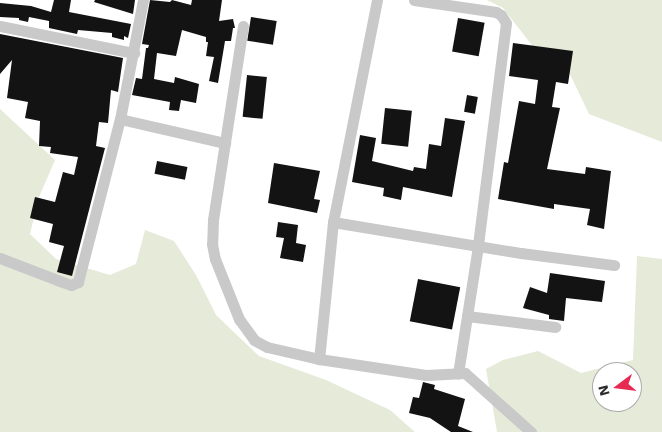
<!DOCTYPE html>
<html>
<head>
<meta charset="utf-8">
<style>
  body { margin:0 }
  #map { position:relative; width:662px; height:432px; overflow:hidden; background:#fff; font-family:"Work Sans",sans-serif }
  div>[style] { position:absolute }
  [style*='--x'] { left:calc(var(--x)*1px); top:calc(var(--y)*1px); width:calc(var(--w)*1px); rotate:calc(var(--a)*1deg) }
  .green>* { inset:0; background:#e5ead9 }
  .building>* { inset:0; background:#131313; transform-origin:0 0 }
  .minor>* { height:11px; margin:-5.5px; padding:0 5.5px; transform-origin:5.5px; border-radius:5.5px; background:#c9c9c9 }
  span { translate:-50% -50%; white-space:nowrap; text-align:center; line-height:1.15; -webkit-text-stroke:5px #fff; paint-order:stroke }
  .north { position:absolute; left:592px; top:362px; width:50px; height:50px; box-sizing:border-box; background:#fff; border:1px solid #ababab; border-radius:50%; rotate:255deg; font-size:14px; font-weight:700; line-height:20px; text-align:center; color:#2c2c2c }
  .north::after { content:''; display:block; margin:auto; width:18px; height:22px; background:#e72a51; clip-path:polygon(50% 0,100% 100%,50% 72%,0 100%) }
</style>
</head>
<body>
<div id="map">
  <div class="green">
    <i style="clip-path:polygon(487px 0,662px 0,662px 142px,589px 114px,566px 66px,538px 53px,503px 8px)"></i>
    <i style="clip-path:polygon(0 109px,55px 160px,39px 197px,30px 234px,56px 259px,110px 275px,136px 264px,145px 230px,174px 241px,196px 275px,216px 315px,259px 356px,326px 380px,390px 410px,415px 432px,0 432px)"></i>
    <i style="clip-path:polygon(evenodd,637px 256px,662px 259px,662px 432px,497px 432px,486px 369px,503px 360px,538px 351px,581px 373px,633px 360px,637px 256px,602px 372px,632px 372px,632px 402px,602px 402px,602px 372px)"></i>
  </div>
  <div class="building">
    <i style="clip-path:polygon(54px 0,71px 0,69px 12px,131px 24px,128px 38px,124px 36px,124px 40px,112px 37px,112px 33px,78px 30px,77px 34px,49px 28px,49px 21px,29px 17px,28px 22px,19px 20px,19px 18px,0 17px,0 3px,31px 6px,51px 12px)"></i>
    <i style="clip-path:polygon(95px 0,135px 0,133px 14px,94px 2px)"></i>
    <i style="clip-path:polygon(150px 0,170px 2px,172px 0,191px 5px,192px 0,222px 0,219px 21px,233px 19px,235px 28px,233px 28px,231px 41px,225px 41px,218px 83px,209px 81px,214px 57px,206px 56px,208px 42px,206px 42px,206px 37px,182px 30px,176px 56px,157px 53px,154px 79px,174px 83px,175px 77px,199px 84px,196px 103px,181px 100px,179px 111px,169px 110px,170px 102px,132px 95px,136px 78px,142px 79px,146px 48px,148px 48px,149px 45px,142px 44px)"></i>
    <i style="left:251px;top:17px;width:26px;height:24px;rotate:9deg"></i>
    <i style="left:458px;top:18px;width:27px;height:34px;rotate:10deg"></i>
    <i style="clip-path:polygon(0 34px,123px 58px,118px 92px,111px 90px,108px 123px,99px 122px,96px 146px,105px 148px,72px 276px,57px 272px,64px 246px,49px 242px,53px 224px,30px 218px,35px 197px,55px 202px,63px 172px,74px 175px,78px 157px,50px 153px,51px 147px,39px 146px,40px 121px,25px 118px,28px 102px,7px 98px,12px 60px,0 74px)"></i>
    <i style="clip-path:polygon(513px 43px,573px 51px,568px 84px,556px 82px,552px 107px,560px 108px,547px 169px,585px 174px,586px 167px,611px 171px,604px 229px,587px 225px,590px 209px,554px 204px,554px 209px,498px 199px,504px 162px,508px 163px,519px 101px,535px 104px,538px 80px,509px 76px)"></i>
    <i style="left:247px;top:75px;width:20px;height:42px;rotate:6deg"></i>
    <i style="left:467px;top:95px;width:11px;height:17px;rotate:10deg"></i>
    <i style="left:385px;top:108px;width:27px;height:36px;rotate:6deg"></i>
    <i style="clip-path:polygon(445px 118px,465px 121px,452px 197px,403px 187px,401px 200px,383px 196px,384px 188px,352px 182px,360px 135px,376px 138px,372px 161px,413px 171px,414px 167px,426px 169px,429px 144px,441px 146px)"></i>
    <i style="left:157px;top:161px;width:31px;height:13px;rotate:11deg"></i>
    <i style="clip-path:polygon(274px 163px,320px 171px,314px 199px,320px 200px,317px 213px,268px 203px)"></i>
    <i style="clip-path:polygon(278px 222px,298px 225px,296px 243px,306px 245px,303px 262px,280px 258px,284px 238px,276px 237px)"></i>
    <i style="clip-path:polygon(550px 273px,605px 281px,602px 302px,566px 298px,564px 321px,549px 319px,549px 315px,523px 308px,530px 287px,547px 293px)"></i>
    <i style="left:418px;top:279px;width:43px;height:43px;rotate:11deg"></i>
    <i style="clip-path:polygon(423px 382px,435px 385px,434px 389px,465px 399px,458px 426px,473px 432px,451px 432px,430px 418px,409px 413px,413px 397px,419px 398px)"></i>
  </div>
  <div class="minor">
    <i style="--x:143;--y:0;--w:121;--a:100.9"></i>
    <i style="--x:120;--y:119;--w:108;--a:12.9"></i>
    <i style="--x:377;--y:0;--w:226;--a:101.2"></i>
    <i style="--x:333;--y:222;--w:138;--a:95.8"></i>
    <i style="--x:319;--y:359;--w:108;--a:8.5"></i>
    <i style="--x:426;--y:375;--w:39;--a:-3"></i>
    <i style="--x:465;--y:373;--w:89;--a:41.8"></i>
    <i style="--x:414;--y:0;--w:83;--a:8.3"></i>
    <i style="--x:496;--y:12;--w:6;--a:31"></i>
    <i style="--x:501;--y:15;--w:9;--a:58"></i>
    <i style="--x:506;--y:23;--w:225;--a:97.2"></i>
    <i style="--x:478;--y:246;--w:129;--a:98.9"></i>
    <i style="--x:0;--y:26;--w:137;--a:11.4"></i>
    <i style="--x:243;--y:26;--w:196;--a:98.8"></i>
    <i style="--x:213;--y:220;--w:24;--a:92"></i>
    <i style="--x:212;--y:244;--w:15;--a:79"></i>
    <i style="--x:215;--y:259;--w:65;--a:68.2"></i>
    <i style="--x:239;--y:319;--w:26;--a:54"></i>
    <i style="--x:254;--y:340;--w:15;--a:28"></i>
    <i style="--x:267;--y:347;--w:53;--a:13"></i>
    <i style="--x:333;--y:222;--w:191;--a:9.4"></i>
    <i style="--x:521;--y:253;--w:94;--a:7.4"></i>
    <i style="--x:0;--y:258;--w:61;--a:21.1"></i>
    <i style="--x:57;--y:280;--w:15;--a:20"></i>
    <i style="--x:71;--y:285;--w:8;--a:-23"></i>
    <i style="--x:78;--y:282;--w:168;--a:-75.6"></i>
    <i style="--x:467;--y:316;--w:89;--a:7.1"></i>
  </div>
  <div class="north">N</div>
</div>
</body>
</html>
